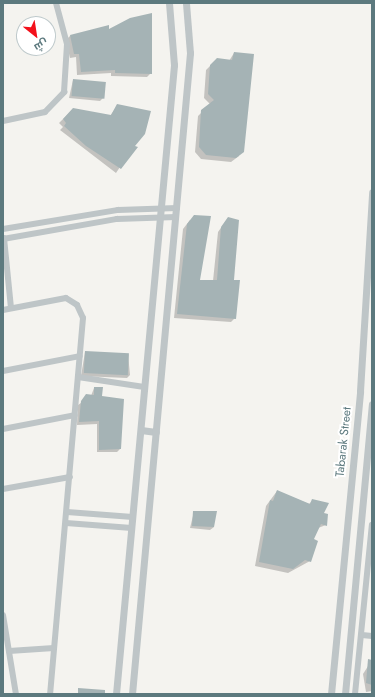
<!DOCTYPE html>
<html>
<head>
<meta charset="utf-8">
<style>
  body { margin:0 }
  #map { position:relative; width:375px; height:697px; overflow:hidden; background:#f4f3ef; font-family:Jost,Cairo,sans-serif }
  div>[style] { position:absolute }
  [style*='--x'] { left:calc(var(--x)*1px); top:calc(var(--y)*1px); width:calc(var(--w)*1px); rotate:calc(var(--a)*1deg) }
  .shadow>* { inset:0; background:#0003 }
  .building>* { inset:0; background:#a5b3b5; transform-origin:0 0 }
  .minor>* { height:6px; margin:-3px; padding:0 3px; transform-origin:3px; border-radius:3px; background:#bec5c7 }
  .tertiary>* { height:7px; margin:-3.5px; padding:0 3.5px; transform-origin:3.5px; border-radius:3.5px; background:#bec5c7 }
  span { translate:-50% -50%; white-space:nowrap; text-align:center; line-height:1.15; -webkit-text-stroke:4px #fff; paint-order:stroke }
  .street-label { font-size:12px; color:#5c797e }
  .frame { position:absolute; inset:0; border:4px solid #5c797e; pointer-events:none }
  .north { position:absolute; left:16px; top:16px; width:40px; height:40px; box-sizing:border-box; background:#fff; border:1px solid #bec9cb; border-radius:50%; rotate:150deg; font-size:11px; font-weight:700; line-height:16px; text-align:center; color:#5c797e }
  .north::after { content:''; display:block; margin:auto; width:14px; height:18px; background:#f3111b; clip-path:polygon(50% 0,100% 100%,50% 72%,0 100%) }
</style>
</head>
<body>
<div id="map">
  <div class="shadow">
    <div style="clip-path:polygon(108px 30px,151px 73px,147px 77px,111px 76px,111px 73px,77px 75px,76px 57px,70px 58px,66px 40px,70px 36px)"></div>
    <div style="clip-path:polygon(234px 53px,239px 156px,231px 162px,201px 159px,195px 152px,198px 116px,210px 104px,204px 98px,206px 70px,217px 59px,229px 61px)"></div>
    <div style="clip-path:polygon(73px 80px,103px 98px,100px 101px,69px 98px)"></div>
    <div style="clip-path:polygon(118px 105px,134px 146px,116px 173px,60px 130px,63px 127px,59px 123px,73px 109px,110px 116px)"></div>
    <div style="clip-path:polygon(228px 218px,235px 318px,231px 322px,174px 318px,183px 229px,190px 220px,198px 281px,213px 281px,218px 232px)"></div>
    <div style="clip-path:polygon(85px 352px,128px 354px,130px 375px,127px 378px,81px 376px)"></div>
    <div style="clip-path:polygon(94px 388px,120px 449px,117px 452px,97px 452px,97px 424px,77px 425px,78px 405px,91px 396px)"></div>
    <div style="clip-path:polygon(277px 491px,309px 504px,313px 500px,323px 514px,326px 525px,318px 528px,312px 540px,310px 561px,288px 573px,255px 566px,266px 506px)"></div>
    <div style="clip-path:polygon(194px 512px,214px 527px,210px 530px,190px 528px)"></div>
    <div style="clip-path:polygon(372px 660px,372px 691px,366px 692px,363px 674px)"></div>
  </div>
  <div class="building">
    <div style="clip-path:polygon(152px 13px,152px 74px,115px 73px,115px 70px,81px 72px,79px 54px,74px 54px,70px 35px,109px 25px,109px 29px,130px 18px)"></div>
    <div style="clip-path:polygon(234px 52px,254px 54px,244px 152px,236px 158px,206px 155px,199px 147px,201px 110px,214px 100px,208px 94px,210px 65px,217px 58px,232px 60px)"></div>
    <div style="left:73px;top:79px;width:33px;height:17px;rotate:5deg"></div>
    <div style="clip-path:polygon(117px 104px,151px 111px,145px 134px,135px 146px,138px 147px,121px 169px,86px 146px,64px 126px,66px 123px,63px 119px,73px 108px,111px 115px)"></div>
    <div style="clip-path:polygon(194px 215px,211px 216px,200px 280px,217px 280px,221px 227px,228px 217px,239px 220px,234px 280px,240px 280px,236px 319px,177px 314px,187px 224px)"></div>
    <div style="left:85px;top:351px;width:44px;height:22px;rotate:3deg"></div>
    <div style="clip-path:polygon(94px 387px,103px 387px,102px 396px,124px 399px,121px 449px,99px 450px,99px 421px,79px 422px,81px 401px,86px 394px,94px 395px)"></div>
    <div style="clip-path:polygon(277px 490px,310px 504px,312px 499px,329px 503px,324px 513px,328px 514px,327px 526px,321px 524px,314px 539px,318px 541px,311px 562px,305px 560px,293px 569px,259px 562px,270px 500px,273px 501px)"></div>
    <div style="clip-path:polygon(193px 511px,217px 511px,214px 527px,192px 526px)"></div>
    <div style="clip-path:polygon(368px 659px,372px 660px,372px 685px,366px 683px)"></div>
    <div style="clip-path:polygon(78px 688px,105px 690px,105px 694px,78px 694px)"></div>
  </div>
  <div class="minor">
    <div style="--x:3;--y:121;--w:43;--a:-12.1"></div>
    <div style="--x:45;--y:112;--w:28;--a:-46"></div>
    <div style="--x:64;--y:92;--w:48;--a:-86.4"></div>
    <div style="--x:67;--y:44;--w:42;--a:-105"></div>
    <div style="--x:3;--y:229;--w:117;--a:-9.4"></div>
    <div style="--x:118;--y:210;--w:59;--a:-1.9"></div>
    <div style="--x:4;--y:238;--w:70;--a:84.3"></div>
    <div style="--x:3;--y:239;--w:116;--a:-10"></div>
    <div style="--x:117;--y:219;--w:59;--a:-1.9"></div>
    <div style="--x:3;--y:310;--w:64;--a:-10.8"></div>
    <div style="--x:66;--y:298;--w:13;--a:32"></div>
    <div style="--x:77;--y:305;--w:14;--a:65"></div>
    <div style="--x:83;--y:318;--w:377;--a:95"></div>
    <div style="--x:3;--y:371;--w:78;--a:-11"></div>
    <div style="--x:78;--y:377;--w:67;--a:8.6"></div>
    <div style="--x:3;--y:429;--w:73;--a:-11"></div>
    <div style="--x:3;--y:489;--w:68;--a:-10.2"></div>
    <div style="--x:67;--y:512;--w:66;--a:4.3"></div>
    <div style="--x:66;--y:523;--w:66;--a:4.3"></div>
    <div style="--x:3;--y:615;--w:80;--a:80.7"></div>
    <div style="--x:362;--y:635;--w:10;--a:6"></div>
    <div style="--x:9;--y:651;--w:45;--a:-3.8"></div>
    <div style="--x:355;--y:694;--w:170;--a:-84.3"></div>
  </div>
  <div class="tertiary">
    <div style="--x:141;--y:430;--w:15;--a:8"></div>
    <div style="--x:116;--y:694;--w:632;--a:-84.73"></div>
    <div style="--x:174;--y:65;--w:62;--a:-94.6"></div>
    <div style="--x:132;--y:694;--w:644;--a:-84.83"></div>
    <div style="--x:190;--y:53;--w:50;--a:-94.6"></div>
    <div style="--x:331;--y:694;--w:304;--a:-84.5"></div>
    <div style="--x:360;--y:391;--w:199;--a:-86.5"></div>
    <div style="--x:345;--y:694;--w:291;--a:-84.7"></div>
  </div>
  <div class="street-label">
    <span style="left:344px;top:442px;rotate:-84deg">Tabarak Street</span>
  </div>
  <div class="frame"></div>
  <div class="north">ش</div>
</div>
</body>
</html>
